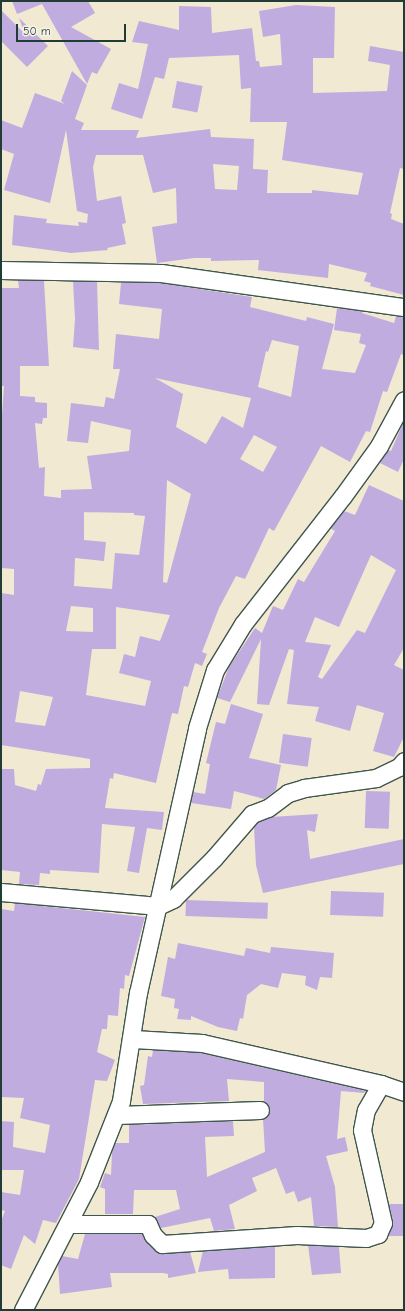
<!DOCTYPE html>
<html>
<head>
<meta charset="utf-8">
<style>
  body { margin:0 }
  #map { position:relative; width:405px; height:1311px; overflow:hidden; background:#f1e9d2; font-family:"Comic Neue",sans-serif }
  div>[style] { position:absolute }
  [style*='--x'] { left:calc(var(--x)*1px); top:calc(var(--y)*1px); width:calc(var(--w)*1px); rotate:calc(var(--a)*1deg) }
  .building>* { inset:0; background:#c0acdf; transform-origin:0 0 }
  .roads { filter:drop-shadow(1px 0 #3e574c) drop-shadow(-1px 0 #3e574c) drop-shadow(0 1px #3e574c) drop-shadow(0 -1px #3e574c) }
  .minor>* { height:17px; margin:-8.5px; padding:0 8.5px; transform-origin:8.5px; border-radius:8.5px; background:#fff }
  span { translate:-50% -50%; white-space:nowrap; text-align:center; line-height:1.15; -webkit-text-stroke:3px #f7f3e8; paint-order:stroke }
  .frame { position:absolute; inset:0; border:2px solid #1f3d34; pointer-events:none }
  .scale { position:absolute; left:16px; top:24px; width:110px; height:18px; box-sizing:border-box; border:2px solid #1f3d34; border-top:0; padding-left:5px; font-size:12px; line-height:14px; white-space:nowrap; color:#1f3d34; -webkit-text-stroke:3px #f7f3e8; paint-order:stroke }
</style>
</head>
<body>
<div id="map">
  <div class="building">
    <div style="clip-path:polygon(12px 1px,88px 1px,95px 13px,71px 27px,111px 49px,97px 74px,92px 72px,87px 84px,42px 4px,17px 14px)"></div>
    <div style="clip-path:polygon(evenodd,296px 5px,335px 7px,334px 58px,313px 58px,313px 93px,387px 91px,390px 65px,368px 61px,370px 46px,404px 52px,404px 169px,400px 168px,390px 213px,392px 214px,391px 219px,404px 224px,404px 295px,370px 286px,371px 283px,364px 281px,367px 273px,329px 264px,328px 278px,258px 270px,259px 260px,211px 261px,211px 258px,194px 258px,157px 263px,152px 227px,177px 223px,176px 188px,153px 193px,143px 155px,96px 155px,93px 167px,97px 201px,121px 196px,126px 223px,122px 224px,126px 244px,107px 248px,108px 250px,71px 253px,12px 245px,14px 215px,47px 219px,46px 223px,79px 226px,78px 222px,87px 223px,88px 214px,77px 211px,66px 130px,50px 203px,4px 190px,14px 154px,1px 149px,1px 120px,22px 128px,35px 93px,65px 104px,61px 101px,72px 71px,87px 85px,75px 119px,84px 123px,81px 130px,139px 130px,136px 138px,210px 129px,211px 137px,254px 139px,253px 169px,268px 170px,267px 193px,312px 193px,312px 190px,358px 195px,363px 173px,282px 160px,287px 122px,250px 122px,251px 88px,241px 89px,239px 55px,169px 58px,164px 79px,155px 77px,142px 119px,111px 109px,119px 83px,138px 89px,148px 44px,132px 42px,139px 21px,179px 30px,179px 6px,211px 7px,212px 33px,252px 28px,256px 61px,259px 61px,260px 67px,282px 65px,280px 34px,263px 37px,259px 11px,296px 5px,213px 164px,239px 166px,237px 190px,215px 189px,213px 164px)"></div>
    <div style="clip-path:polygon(1px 10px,25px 34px,19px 18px,48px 46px,27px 67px,1px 41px)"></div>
    <div style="left:177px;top:81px;width:26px;height:27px;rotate:11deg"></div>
    <div style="clip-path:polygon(evenodd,18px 280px,44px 281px,49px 366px,20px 366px,20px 396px,35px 397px,35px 402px,47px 403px,47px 418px,43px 418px,42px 424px,35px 423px,39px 468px,45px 467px,44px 496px,61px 498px,61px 490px,92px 489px,87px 456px,129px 451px,131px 430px,91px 421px,88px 443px,67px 441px,71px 403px,104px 407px,106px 397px,114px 399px,120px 369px,113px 369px,116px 334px,159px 339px,162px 309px,119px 304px,121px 283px,160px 283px,252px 297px,250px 307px,306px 321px,307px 317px,334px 324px,322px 369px,355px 373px,366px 345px,359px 343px,361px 334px,334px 330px,337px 308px,362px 311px,362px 313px,394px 323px,396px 316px,404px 317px,404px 355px,401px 354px,387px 392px,383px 391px,370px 432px,366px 431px,350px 462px,321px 446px,274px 531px,269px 528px,245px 579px,236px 576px,219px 608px,202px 652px,207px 654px,202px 666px,195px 663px,188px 687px,184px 686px,178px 714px,172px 713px,156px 783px,114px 773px,113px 779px,110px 778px,105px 808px,164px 812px,162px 830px,147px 828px,139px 873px,127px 871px,135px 827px,102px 824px,99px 873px,50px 870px,50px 874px,40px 873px,39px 885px,19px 884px,20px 872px,1px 870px,1px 769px,14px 769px,15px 785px,36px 791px,38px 784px,41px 785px,46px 769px,90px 768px,90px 759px,1px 745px,1px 593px,14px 595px,14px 569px,1px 568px,1px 430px,4px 386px,1px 386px,1px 288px,19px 288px,18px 280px,272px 340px,299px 346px,291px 397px,258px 387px,266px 351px,268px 352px,272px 340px,18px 280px,155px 378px,251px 398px,243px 428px,222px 416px,206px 444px,176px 427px,183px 394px,155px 378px,18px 280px,254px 435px,277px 447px,263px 472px,240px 459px,254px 435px,18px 280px,167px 480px,191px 494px,167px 583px,163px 582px,167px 480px,18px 280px,84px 512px,134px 513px,134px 515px,145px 516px,139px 555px,115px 553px,112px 589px,74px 586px,75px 558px,104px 561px,106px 542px,84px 540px,84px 512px,18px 280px,71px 606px,93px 608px,93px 632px,66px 631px,71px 606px,18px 280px,116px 607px,170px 615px,160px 641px,140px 636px,135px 657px,124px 654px,119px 673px,151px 681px,145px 706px,86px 695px,92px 649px,116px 649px,116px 607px,18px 280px,20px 691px,53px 697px,45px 726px,15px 722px,20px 691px)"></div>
    <div style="clip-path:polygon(73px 281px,97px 282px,99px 350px,73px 347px,75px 319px)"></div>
    <div style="clip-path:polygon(404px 421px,404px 459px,398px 472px,380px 463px,388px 450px,391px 451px)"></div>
    <div style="clip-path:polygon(evenodd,369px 485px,404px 501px,404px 648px,394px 665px,404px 670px,404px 737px,394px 757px,373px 751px,384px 713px,357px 705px,350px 731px,315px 721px,319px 707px,287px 704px,294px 650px,289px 649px,269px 705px,257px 704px,261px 639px,230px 702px,217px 698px,229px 667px,255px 628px,262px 633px,273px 606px,283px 610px,298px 579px,304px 582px,335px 531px,330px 528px,344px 511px,355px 515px,369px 485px,371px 555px,396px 570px,365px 633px,357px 630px,322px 679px,318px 677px,331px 645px,305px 642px,315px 617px,339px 627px,371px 555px)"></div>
    <div style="clip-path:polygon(231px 704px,263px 714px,249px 758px,281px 765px,276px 790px,264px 799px,234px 791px,231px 809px,191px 803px,193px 792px,205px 794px,210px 764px,206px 763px,216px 722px,225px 724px)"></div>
    <div style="left:283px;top:734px;width:29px;height:29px;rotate:8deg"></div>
    <div style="left:366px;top:791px;width:24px;height:37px;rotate:2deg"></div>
    <div style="clip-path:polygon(318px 814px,315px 832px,307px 830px,310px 859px,404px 839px,404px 864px,263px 893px,256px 865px,254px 827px,258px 822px,271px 817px)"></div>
    <div style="left:331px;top:891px;width:53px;height:24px;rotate:2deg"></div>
    <div style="left:186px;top:900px;width:82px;height:16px;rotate:2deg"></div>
    <div style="clip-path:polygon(15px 903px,145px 917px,129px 976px,125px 975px,124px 989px,120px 988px,118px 1016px,108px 1015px,107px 1029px,102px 1029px,97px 1052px,115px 1060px,107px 1081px,95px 1080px,79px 1179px,56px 1223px,43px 1220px,35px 1244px,24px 1235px,11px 1269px,1px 1265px,1px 1221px,5px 1211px,1px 1210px,1px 1192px,20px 1195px,24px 1170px,1px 1170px,1px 1121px,14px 1122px,13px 1147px,45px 1153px,50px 1125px,20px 1118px,24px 1098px,1px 1097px,1px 909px,14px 911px)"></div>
    <div style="clip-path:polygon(178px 943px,244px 956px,246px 948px,270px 953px,271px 947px,334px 953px,332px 978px,320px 977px,317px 990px,305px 985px,306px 976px,282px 973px,278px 988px,261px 984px,247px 995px,243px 1019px,240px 1018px,237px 1031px,218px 1027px,191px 1016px,191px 1020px,177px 1019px,179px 1009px,174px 1008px,175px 999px,161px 996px,168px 957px,175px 959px)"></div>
    <div style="clip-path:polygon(153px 1050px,201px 1053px,366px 1091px,364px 1093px,341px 1091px,337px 1139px,345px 1137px,348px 1151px,326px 1156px,335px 1187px,338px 1227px,314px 1226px,311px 1197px,298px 1202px,294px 1191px,286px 1194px,276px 1168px,252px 1178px,257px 1191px,229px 1205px,235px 1229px,214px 1231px,210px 1218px,161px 1228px,155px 1217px,180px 1209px,176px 1190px,134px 1190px,133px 1214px,105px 1214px,105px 1189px,100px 1187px,105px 1173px,111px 1175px,112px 1152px,115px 1143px,129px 1143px,129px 1125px,233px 1121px,234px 1136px,205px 1137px,207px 1177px,265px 1152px,263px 1119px,270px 1110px,264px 1101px,264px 1082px,227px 1079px,229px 1101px,143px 1104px,140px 1086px,144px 1085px,148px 1056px,152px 1057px)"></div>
    <div style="clip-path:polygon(389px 1204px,404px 1204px,404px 1236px,388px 1236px,393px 1221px)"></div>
    <div style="clip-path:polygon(85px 1234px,142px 1234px,158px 1253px,190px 1252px,196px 1273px,168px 1278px,168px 1274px,163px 1273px,110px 1273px,112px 1287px,60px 1294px,58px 1263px,62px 1256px,78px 1259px)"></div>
    <div style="clip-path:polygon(308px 1245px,339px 1247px,341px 1273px,312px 1275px)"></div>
    <div style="clip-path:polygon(275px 1246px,275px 1278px,229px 1279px,228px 1269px,198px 1272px,203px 1251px)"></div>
  </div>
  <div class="roads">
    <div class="minor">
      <div style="--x:1;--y:270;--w:160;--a:1.1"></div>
      <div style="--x:161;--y:273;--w:245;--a:8"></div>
      <div style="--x:1;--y:892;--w:158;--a:5.1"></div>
      <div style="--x:158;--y:906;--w:17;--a:-25"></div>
      <div style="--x:173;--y:899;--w:58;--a:-45"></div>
      <div style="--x:214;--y:858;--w:58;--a:-49.2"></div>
      <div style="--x:252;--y:814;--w:17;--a:-21"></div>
      <div style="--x:268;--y:808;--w:25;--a:-37"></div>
      <div style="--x:288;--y:793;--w:17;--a:-17"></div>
      <div style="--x:304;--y:788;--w:73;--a:-7.9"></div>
      <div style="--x:376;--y:778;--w:25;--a:-26"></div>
      <div style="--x:399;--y:767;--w:8;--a:-50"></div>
      <div style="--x:133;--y:1039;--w:69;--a:3.3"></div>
      <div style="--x:202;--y:1043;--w:184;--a:12.9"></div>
      <div style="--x:381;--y:1084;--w:24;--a:19"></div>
      <div style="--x:117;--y:1115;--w:143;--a:-2"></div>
      <div style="--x:68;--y:1224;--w:80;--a:0"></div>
      <div style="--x:148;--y:1224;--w:12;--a:66"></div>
      <div style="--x:153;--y:1235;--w:13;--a:45"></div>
      <div style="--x:162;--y:1244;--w:135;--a:-3.8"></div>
      <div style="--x:297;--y:1235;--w:69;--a:2.5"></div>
      <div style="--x:366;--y:1238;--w:13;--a:-18"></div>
      <div style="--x:378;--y:1234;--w:12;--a:-66"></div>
      <div style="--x:383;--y:1223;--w:95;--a:-102.7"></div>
      <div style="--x:362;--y:1130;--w:20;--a:-79"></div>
      <div style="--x:366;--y:1110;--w:30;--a:-60"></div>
      <div style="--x:23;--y:1310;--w:144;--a:-62.7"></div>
      <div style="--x:89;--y:1182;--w:87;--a:-68.4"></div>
      <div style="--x:121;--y:1101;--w:109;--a:-81.1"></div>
      <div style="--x:138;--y:993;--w:271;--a:-77.4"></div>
      <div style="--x:197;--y:728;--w:61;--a:-72.8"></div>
      <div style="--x:215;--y:670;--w:54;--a:-58.7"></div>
      <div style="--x:243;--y:624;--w:162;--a:-52"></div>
      <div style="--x:343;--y:496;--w:62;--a:-54.2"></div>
      <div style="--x:379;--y:446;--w:52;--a:-61.5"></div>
    </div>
  </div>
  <div class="frame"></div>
  <div class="scale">50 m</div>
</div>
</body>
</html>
